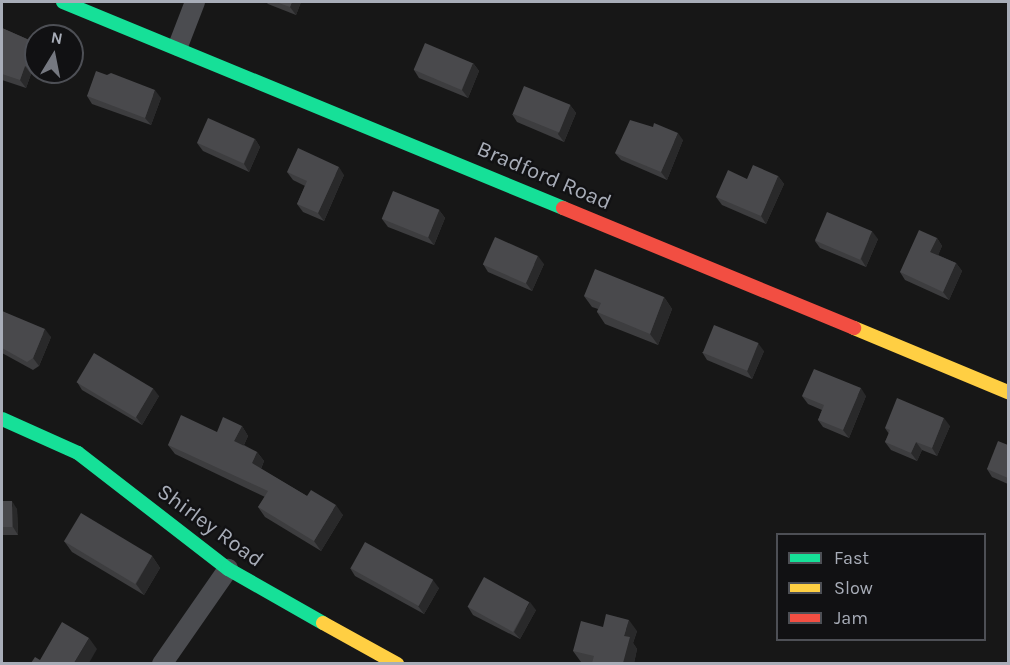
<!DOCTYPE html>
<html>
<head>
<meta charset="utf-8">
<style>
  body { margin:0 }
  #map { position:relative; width:1010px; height:665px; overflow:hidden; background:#171717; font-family:Karla,sans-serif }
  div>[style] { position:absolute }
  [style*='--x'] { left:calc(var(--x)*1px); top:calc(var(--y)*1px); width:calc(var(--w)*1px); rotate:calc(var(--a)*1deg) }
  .street>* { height:20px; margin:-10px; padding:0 10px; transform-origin:10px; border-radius:10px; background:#4b4c50 }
  .fast>* { height:14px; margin:-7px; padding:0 7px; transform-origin:7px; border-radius:7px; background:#16e098 }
  .slow>* { height:14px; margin:-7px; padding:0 7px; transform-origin:7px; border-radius:7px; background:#ffcf43 }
  .jam>* { height:14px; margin:-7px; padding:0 7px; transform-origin:7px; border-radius:7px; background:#f24e42 }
  .wall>* { inset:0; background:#3d3d3f }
  .shaded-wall>* { inset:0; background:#29292a }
  .building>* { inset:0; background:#49494c; transform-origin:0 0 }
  span { translate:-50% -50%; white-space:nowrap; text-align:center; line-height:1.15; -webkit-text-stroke:4.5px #111113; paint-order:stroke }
  .street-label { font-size:22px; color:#a8adb8 }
  .frame { position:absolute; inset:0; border:3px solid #a8adb8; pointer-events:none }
  .legend { position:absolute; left:776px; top:533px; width:210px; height:108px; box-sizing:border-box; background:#111113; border:2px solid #4d4f55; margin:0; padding:8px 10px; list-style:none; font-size:18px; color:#a8adb8 }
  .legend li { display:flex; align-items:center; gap:12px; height:30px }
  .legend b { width:30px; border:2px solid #4d4f55 }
  .north { position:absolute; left:24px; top:24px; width:60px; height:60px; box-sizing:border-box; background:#111113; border:2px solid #4d4f55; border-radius:50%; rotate:10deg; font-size:16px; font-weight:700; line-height:24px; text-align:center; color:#a8adb8 }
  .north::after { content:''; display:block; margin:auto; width:21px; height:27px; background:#757880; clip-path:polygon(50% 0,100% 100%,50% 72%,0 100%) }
</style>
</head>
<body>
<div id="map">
  <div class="street">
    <div style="--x:178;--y:46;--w:47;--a:-68.9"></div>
    <div style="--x:162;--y:664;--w:116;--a:-55.2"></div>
  </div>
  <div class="fast">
    <div style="--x:63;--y:2;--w:541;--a:22.39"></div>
    <div style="--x:2;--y:419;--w:83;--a:24.1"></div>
    <div style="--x:78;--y:453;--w:190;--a:37.7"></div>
    <div style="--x:228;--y:569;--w:109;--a:29.6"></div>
  </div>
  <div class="slow">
    <div style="--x:854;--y:328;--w:167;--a:22.6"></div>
    <div style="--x:323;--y:623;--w:85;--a:29"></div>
  </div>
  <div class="jam">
    <div style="--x:563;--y:208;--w:315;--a:22.4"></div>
  </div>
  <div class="wall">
    <div style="clip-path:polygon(266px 2px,301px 2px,296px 15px,268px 4px)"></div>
    <div style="clip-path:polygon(2px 28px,36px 43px,36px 72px,57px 72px,53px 82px,31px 74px,26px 88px,2px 80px)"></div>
    <div style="clip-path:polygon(473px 63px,479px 71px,468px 98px,419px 78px,414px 70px)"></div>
    <div style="clip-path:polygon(107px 75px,161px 98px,151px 125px,92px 104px,87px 96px)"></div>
    <div style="clip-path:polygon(570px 105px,576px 113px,564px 142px,517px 122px,512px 114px)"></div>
    <div style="clip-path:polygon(255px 139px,260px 147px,249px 172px,203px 151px,197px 143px)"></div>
    <div style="clip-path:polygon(683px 140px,667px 180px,621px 160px,615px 153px)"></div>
    <div style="clip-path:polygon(287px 172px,344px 175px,324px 221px,303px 212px,297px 204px,305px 186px,293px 180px)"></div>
    <div style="clip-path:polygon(778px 176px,784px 184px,766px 224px,722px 205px,716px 197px)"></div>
    <div style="clip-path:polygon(439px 210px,445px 218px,434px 245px,388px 227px,382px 219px)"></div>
    <div style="clip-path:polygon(937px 238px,942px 246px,938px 255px,956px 263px,962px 271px,949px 300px,905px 280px,900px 272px)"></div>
    <div style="clip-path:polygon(878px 239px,866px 267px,820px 248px,815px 241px)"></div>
    <div style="clip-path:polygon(483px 264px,544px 264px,532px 291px,488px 272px)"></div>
    <div style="clip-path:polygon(584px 296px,664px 297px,672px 309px,658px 345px,605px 324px,597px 312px,598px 309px,592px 307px)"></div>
    <div style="clip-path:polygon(2px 311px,51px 337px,39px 366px,33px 370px,2px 353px)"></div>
    <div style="clip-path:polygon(764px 351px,752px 379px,707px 360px,702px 352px)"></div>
    <div style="clip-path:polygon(77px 382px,159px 396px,142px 425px,82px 390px)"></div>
    <div style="clip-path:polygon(802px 396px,866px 396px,849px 438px,823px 427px,818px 420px,822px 410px,808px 404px)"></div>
    <div style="clip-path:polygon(242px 426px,248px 436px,244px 445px,257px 452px,264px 461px,261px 469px,307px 496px,343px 515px,321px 551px,265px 517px,258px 507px,265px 497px,175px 454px,168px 445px)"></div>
    <div style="clip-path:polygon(950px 426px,937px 456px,922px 450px,917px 461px,891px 450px,885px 442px,889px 434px,885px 428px)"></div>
    <div style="clip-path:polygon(1008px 445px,1008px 484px,992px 477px,987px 469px)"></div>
    <div style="clip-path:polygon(2px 501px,17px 509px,18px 535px,2px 535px)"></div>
    <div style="clip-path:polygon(64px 541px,152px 556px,160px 568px,144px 595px,72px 552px)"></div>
    <div style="clip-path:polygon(350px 568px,439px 588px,424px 614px,355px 576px)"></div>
    <div style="clip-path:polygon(468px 607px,536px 610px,520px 639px,473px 615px)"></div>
    <div style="clip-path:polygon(603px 627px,637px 631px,633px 643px,637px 649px,634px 663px,586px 663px,581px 662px,573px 651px)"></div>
  </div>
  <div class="shaded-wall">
    <div style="clip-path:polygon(292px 2px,301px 2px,296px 15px,290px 7px)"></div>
    <div style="clip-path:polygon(473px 63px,479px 71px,468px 98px,462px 90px)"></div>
    <div style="clip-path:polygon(25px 66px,31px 74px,26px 88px,20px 80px)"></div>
    <div style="clip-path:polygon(48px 72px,57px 72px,53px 82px,48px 74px)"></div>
    <div style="clip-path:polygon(155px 90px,161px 98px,151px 125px,145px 118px)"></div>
    <div style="clip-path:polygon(570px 105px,576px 113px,564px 142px,558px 134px)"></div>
    <div style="clip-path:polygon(678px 133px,683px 140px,667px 180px,661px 172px)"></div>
    <div style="clip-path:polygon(255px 139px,260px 147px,249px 172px,244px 164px)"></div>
    <div style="clip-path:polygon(339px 167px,344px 175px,324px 221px,318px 213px)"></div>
    <div style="clip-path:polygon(778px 176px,784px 184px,766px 224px,761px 216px)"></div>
    <div style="clip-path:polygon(439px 210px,445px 218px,434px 245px,428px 237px)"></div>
    <div style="clip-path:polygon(872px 231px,878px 239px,866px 267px,861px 259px)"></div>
    <div style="clip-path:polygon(937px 238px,942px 246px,936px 260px,930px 252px)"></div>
    <div style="clip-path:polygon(538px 256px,544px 264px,532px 291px,526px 283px)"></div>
    <div style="clip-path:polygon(956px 263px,962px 271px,949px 300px,943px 292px)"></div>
    <div style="clip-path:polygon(664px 297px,672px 309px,658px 345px,650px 334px)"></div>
    <div style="clip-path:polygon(45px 329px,51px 337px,39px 366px,33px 358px)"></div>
    <div style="clip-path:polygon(758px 343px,764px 351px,752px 379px,747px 371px)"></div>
    <div style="clip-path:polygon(153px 388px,159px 396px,142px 425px,136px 417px)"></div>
    <div style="clip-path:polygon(861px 388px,866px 396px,849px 438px,843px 430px)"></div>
    <div style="clip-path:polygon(944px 418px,950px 426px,937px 456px,932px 448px)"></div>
    <div style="clip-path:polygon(242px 426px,248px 436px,241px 451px,234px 441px)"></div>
    <div style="clip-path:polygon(916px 442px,922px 450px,917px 461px,911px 453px)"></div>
    <div style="clip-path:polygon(257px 452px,264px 461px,259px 473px,252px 463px)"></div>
    <div style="clip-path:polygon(12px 501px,17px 509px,18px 535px,13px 527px)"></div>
    <div style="clip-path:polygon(336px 505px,343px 515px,321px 551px,314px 541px)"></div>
    <div style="clip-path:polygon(152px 556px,160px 568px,144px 595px,136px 584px)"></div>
    <div style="clip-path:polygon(433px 580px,439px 588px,424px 614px,418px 606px)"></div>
    <div style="clip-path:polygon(530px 602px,536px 610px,520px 639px,514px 632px)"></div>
    <div style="clip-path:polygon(629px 620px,637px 631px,633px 643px,637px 649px,634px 663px,623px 663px,624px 636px)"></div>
    <div style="clip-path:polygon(89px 638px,97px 649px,89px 663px,74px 663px)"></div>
  </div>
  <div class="building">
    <div style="clip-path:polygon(276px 2px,292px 2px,290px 7px)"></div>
    <div style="clip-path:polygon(2px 28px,36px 43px,36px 70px,25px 66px,20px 80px,2px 74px)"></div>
    <div style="left:425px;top:43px;width:52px;height:29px;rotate:23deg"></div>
    <div style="clip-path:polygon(96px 71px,107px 75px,111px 73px,155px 90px,145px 118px,87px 96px)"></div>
    <div style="left:524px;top:86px;width:50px;height:30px;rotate:22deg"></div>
    <div style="left:208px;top:118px;width:51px;height:27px;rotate:24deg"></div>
    <div style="clip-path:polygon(630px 120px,653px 127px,654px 123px,678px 133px,661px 172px,615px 153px)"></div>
    <div style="clip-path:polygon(298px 148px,339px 167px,318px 213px,297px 204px,307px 181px,287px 172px)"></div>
    <div style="clip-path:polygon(753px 165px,778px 176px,761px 216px,716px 197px,728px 170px,747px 179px)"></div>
    <div style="left:393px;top:191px;width:50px;height:30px;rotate:22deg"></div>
    <div style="left:827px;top:212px;width:49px;height:31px;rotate:23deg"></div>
    <div style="clip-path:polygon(919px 230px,937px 238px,930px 252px,956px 263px,943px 292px,900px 272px)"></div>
    <div style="left:495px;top:237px;width:47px;height:30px;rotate:24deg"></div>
    <div style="clip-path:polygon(595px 269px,664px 297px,650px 334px,597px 312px,601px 303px,584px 296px)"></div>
    <div style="clip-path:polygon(2px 311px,45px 329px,33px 358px,27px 362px,2px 348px)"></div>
    <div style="left:714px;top:325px;width:48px;height:30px;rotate:22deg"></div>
    <div style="left:94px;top:353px;width:69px;height:34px;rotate:31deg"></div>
    <div style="clip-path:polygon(814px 369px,861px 388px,843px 430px,818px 420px,824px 405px,802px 396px)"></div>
    <div style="clip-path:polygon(897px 398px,944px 418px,932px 448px,916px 442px,911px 453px,885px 442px,890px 430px,885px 428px)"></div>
    <div style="clip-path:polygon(181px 415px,217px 432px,223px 417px,242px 426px,234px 441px,257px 452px,252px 463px,307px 496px,311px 490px,336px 505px,314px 541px,258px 507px,268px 491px,168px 445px)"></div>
    <div style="clip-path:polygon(998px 441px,1008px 445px,1008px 478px,987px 469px)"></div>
    <div style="left:2px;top:501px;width:10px;height:26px"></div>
    <div style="left:81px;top:513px;width:83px;height:33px;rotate:31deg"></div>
    <div style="left:365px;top:542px;width:78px;height:30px;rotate:29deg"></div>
    <div style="left:484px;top:577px;width:52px;height:34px;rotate:29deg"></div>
    <div style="clip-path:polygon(606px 614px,629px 620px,624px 636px,630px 637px,623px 663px,592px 663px,594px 656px,573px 651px,581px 621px,603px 627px)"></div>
    <div style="clip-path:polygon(62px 622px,89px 638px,74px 663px,31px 663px,35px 657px,40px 660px)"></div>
  </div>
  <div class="street-label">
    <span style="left:544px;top:176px;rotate:23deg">Bradford Road</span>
    <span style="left:210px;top:526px;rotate:36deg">Shirley Road</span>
  </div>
  <div class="frame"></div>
  <ul class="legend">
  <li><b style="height:8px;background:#16e098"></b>Fast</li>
  <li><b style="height:8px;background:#ffcf43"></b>Slow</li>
  <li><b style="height:8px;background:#f24e42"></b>Jam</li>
  </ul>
  <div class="north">N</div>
</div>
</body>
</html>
